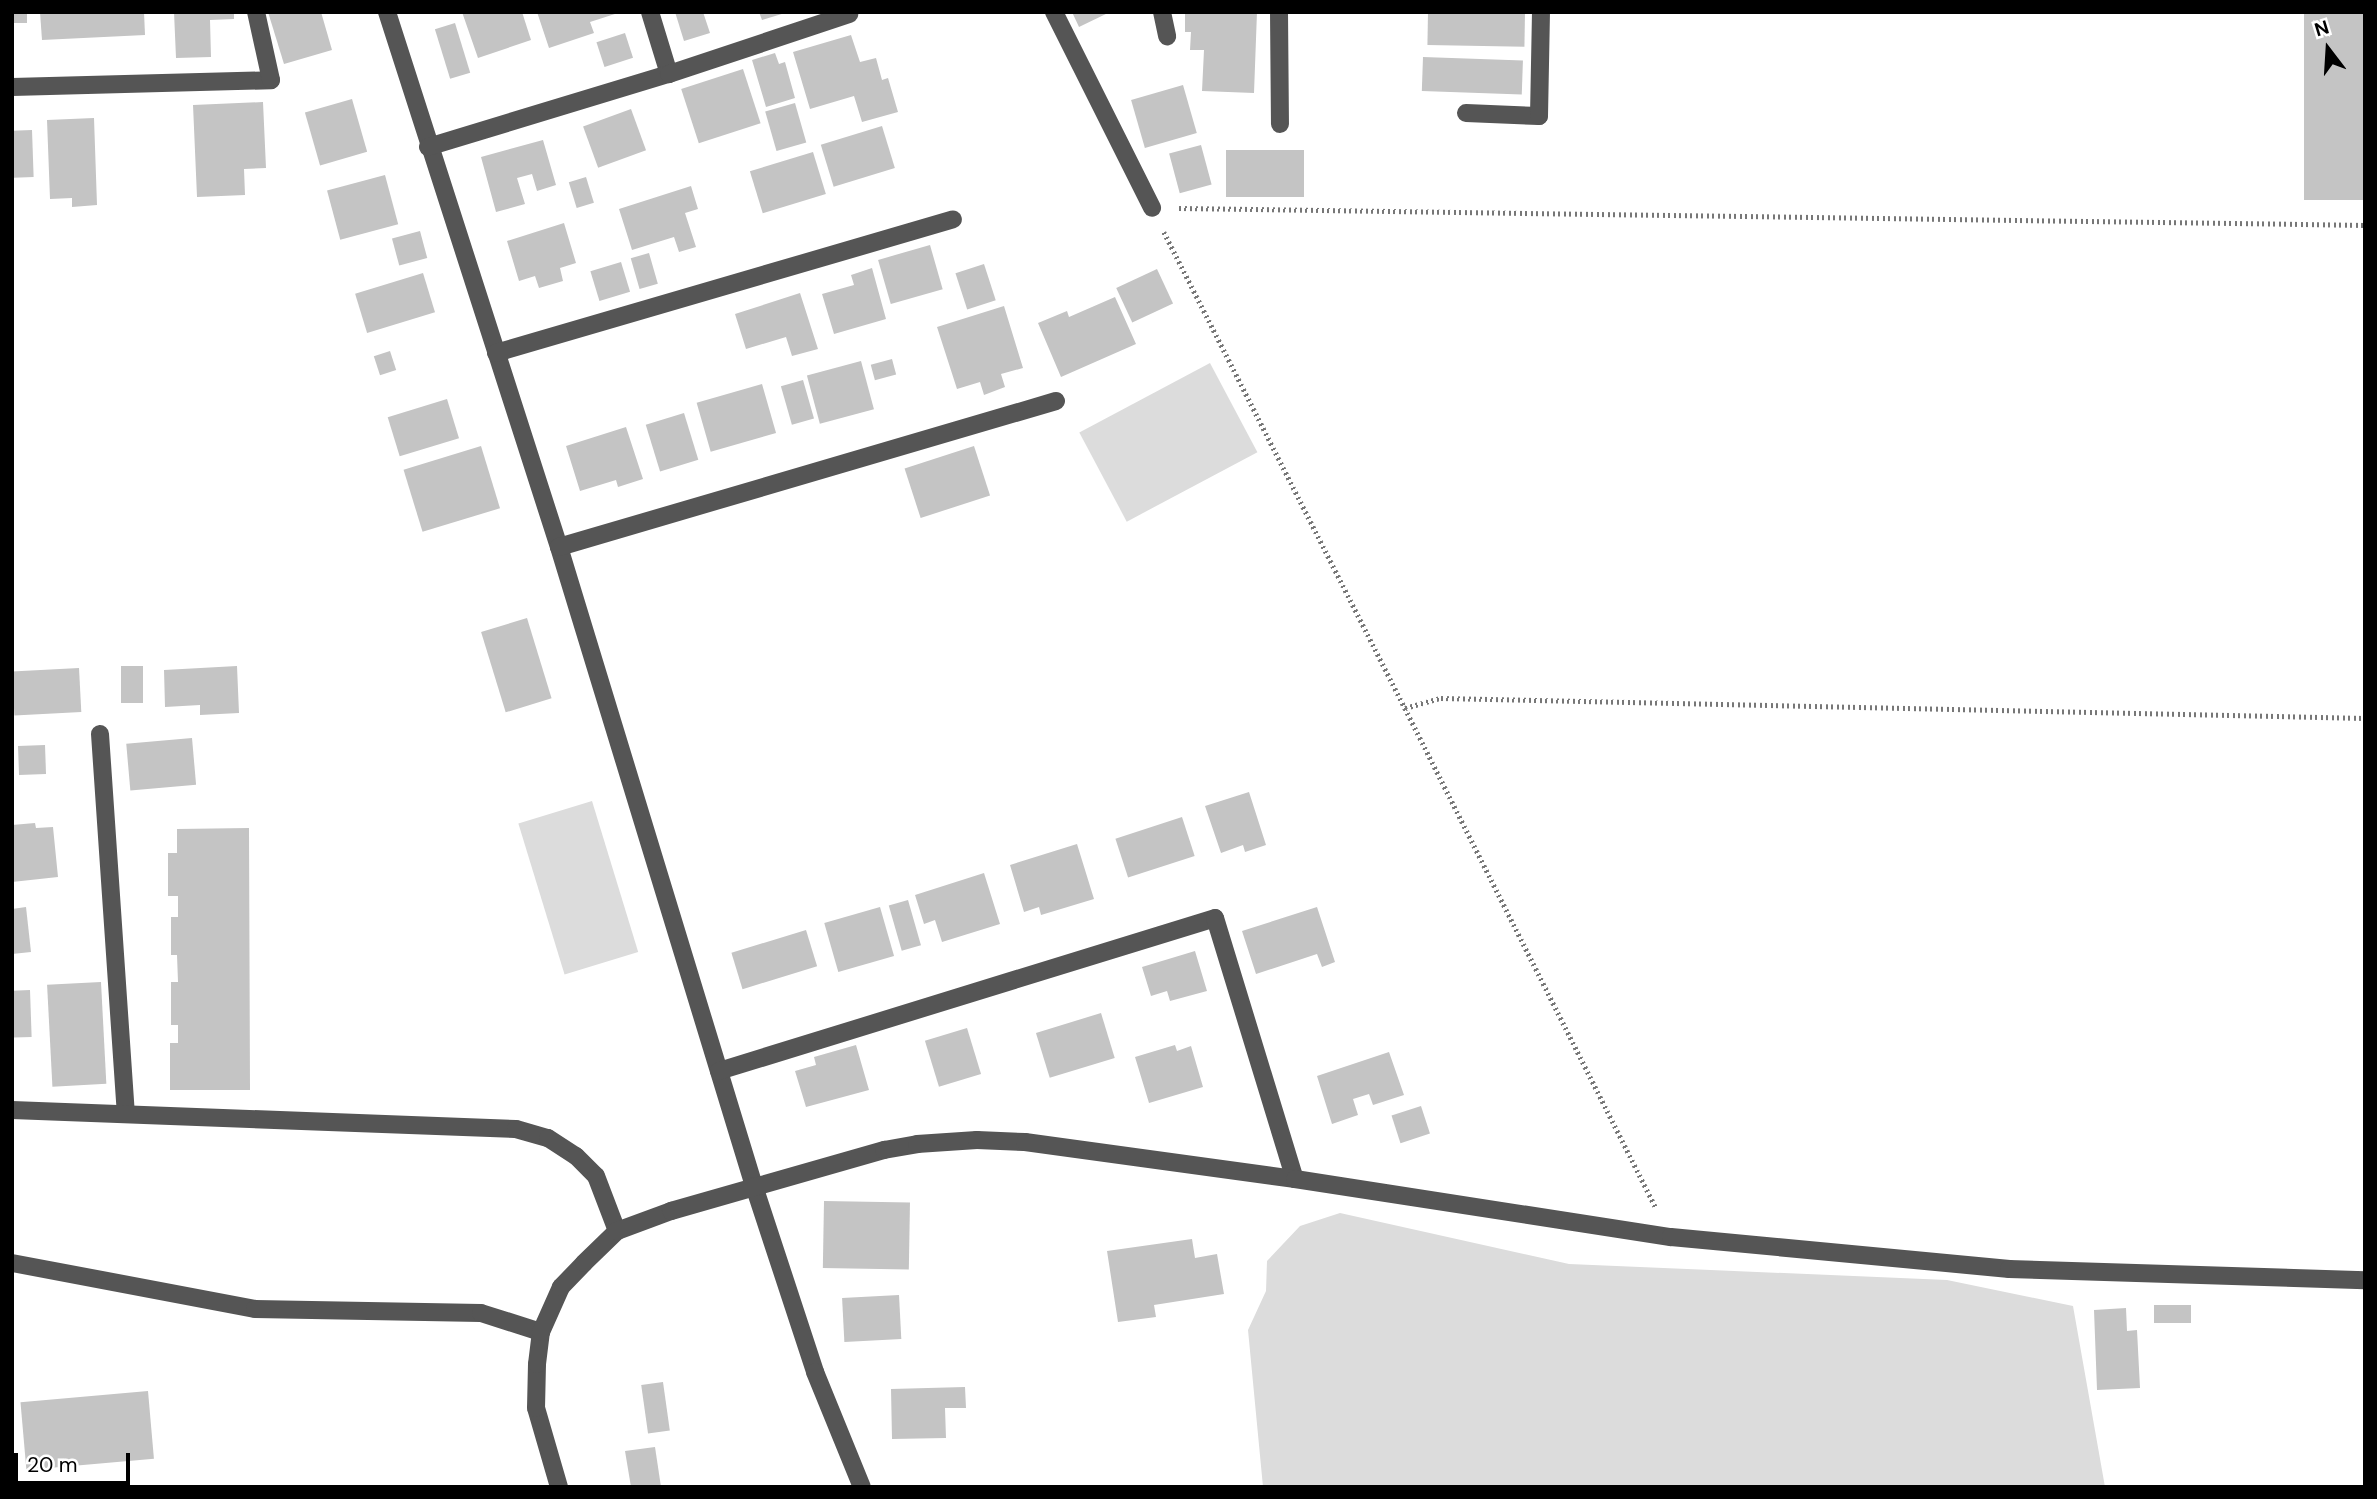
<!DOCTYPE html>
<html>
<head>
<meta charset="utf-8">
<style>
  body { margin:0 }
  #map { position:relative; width:2377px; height:1499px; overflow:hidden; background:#fff; font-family:"DM Sans",sans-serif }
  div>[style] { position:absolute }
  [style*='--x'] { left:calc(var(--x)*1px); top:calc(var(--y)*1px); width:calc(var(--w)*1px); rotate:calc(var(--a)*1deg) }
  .green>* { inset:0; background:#dcdcdc; transform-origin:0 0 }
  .building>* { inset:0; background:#c4c4c4; transform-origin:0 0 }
  .path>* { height:4.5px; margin-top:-2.25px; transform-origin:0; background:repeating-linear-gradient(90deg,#777 0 2px,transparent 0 5.5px) }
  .minor>* { height:18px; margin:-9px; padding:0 9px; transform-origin:9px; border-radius:9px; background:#555 }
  span { translate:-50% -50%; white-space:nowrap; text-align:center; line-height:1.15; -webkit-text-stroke:5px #fff; paint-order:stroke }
  .frame { position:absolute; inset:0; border:14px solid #000; pointer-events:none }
  .north { position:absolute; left:2293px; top:14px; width:70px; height:70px; -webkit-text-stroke:5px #fff; paint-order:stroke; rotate:343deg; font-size:19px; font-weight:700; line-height:28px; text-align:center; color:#000 }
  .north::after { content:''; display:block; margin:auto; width:24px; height:32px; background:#000; clip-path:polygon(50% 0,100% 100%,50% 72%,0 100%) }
  .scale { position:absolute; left:14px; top:1453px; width:116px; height:32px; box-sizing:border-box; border:4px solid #000; border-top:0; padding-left:9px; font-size:21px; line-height:24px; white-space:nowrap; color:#000; -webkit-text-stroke:5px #fff; paint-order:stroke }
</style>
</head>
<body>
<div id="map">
  <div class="green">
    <div style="left:1210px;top:363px;width:101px;height:148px;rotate:62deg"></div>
    <div style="left:592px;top:801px;width:158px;height:77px;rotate:73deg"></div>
    <div style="clip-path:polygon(1340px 1213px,1569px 1264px,1947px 1280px,2073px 1306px,2105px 1487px,1263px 1487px,1248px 1330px,1266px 1291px,1267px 1261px,1300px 1226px)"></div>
  </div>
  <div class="building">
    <div style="left:12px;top:12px;width:15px;height:11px"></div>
    <div style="clip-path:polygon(40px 12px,144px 12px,145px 35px,42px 40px)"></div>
    <div style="clip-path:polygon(174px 12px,234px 12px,234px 19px,210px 20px,211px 57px,176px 58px)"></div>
    <div style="clip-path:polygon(268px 12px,321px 12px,332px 50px,284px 64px)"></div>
    <div style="clip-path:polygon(462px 12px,522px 12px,531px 40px,478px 58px)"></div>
    <div style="clip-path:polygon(537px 12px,618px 12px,618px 13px,590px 22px,594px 33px,549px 48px)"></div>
    <div style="clip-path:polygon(675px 12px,703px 12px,710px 33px,684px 41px)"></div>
    <div style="clip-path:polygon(759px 12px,785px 12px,785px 13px,762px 20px)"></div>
    <div style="clip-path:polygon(1072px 12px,1110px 12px,1079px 27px)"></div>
    <div style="clip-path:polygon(1185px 12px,1257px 12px,1254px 93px,1202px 91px,1204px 50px,1190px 50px,1191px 32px,1185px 32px)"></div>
    <div style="left:1428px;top:12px;width:97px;height:33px;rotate:1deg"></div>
    <div style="left:2304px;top:12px;width:61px;height:188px"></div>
    <div style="left:455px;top:23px;width:52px;height:21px;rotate:73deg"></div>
    <div style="left:625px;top:33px;width:26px;height:30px;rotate:72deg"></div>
    <div style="clip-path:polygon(851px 35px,860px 62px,876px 58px,882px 80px,888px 78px,898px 112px,862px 122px,854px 96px,810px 109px,793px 52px)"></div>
    <div style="clip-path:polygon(775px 53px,779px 64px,785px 62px,795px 98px,766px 107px,752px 60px)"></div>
    <div style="left:1423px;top:57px;width:100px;height:34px;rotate:2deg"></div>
    <div style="left:743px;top:69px;width:57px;height:65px;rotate:72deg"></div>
    <div style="left:1183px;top:85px;width:50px;height:54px;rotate:74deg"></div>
    <div style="left:352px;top:99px;width:55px;height:49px;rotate:74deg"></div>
    <div style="clip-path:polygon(263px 102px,266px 168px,244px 169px,245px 195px,197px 197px,193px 105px)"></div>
    <div style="left:795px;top:103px;width:41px;height:31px;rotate:74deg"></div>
    <div style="left:631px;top:109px;width:44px;height:51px;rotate:70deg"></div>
    <div style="clip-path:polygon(94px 118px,97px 205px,72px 207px,72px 198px,50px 199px,47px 120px)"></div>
    <div style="left:882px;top:126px;width:44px;height:64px;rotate:73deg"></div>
    <div style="left:32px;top:130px;width:47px;height:20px;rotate:88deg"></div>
    <div style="clip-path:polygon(543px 140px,556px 185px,537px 191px,532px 174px,517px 178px,525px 204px,496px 212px,481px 157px)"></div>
    <div style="left:1201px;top:145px;width:41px;height:33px;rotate:75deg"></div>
    <div style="left:1304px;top:150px;width:47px;height:78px;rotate:90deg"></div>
    <div style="left:813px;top:152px;width:44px;height:66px;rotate:73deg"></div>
    <div style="left:385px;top:175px;width:51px;height:60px;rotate:75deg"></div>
    <div style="left:586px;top:177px;width:27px;height:18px;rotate:73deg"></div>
    <div style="clip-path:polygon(691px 186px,698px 209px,685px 213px,696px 247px,679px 252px,674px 237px,632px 250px,619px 209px)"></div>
    <div style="clip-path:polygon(564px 223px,576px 263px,560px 268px,563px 281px,539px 288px,535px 276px,519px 281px,507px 241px)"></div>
    <div style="left:420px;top:231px;width:28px;height:29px;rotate:75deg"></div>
    <div style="left:930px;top:245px;width:46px;height:54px;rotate:74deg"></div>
    <div style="left:649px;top:253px;width:32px;height:19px;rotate:74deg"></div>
    <div style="left:621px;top:262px;width:31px;height:32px;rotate:73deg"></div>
    <div style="left:984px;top:264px;width:38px;height:30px;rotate:72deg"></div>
    <div style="clip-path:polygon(872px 268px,886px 319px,834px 334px,822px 294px,854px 285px,851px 275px)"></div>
    <div style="left:1157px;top:269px;width:38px;height:45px;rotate:65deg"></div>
    <div style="left:423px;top:273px;width:41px;height:71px;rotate:73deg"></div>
    <div style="clip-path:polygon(800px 293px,818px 349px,792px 356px,786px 337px,746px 349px,735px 314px)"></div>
    <div style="clip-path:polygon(1115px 297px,1136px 344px,1061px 377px,1038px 323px,1067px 311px,1069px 317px)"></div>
    <div style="clip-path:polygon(1004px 306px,1023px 368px,1001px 374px,1005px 387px,984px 395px,980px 382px,957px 389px,937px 327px)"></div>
    <div style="left:390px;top:351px;width:20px;height:17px;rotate:72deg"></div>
    <div style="left:892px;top:359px;width:16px;height:22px;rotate:75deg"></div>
    <div style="left:861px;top:361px;width:50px;height:56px;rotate:75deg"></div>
    <div style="left:803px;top:380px;width:40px;height:23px;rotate:74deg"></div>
    <div style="left:762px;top:384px;width:51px;height:68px;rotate:74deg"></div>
    <div style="left:447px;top:399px;width:41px;height:62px;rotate:73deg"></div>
    <div style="left:684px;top:413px;width:49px;height:40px;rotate:73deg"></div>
    <div style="clip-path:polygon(626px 427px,643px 479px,618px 487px,616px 480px,580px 491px,566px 446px)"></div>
    <div style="left:481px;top:446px;width:65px;height:81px;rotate:73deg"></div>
    <div style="left:974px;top:446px;width:52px;height:73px;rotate:72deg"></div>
    <div style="left:527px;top:618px;width:84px;height:48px;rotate:73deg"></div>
    <div style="left:121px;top:666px;width:22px;height:37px"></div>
    <div style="clip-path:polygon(237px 666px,239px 713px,200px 715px,200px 705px,165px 707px,164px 670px)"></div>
    <div style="left:79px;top:668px;width:44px;height:67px;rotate:87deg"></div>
    <div style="left:192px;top:738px;width:47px;height:66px;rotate:85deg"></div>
    <div style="left:45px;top:745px;width:29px;height:27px;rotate:88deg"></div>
    <div style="clip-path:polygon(1249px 792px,1266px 845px,1245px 852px,1243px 845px,1221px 853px,1205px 806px)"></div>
    <div style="left:1182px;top:817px;width:41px;height:70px;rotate:72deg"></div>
    <div style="clip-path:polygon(35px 823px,36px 828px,53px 827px,58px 877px,12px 882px,12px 825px)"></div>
    <div style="clip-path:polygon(249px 828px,250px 1090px,170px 1090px,170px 1043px,178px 1043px,178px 1025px,171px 1025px,171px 982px,178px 982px,177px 955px,171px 955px,171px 917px,178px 917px,178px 896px,168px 896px,168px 853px,177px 853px,177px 829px)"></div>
    <div style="clip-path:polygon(1077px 844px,1094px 899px,1041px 915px,1039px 907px,1024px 912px,1010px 865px)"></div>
    <div style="clip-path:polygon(984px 873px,1000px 924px,942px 942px,935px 920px,924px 924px,915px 895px)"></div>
    <div style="left:908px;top:900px;width:47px;height:20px;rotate:74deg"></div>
    <div style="clip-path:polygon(26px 907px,31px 952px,12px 954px,12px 909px)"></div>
    <div style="left:880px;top:907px;width:51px;height:58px;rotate:74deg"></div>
    <div style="clip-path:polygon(1317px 907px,1335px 962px,1322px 967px,1317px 954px,1256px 974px,1242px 931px)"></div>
    <div style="left:806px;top:930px;width:38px;height:78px;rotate:73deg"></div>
    <div style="clip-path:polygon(1195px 951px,1207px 991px,1170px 1001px,1167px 991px,1151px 996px,1142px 967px)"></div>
    <div style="left:101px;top:982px;width:102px;height:54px;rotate:87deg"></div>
    <div style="left:30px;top:990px;width:47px;height:18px;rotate:88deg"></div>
    <div style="left:1101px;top:1013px;width:47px;height:68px;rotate:73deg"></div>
    <div style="left:967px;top:1028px;width:48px;height:44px;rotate:73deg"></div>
    <div style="clip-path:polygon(856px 1045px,869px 1090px,806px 1107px,795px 1071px,816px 1065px,814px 1057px)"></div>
    <div style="clip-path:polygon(1175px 1045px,1177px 1051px,1191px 1046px,1203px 1087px,1149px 1103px,1135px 1057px)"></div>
    <div style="clip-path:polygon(1389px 1052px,1404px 1095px,1373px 1105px,1369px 1094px,1353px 1099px,1358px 1115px,1332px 1124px,1317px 1076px)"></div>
    <div style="left:1421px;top:1106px;width:29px;height:31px;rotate:72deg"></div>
    <div style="left:824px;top:1201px;width:86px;height:67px;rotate:1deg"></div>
    <div style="clip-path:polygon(1192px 1239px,1195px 1258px,1217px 1254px,1224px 1294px,1154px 1305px,1156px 1317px,1118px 1322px,1107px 1251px)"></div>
    <div style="left:899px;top:1295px;width:44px;height:57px;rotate:87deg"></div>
    <div style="left:2154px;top:1305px;width:37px;height:18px"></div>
    <div style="clip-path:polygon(2126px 1308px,2127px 1331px,2137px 1330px,2140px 1388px,2097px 1390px,2094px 1310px)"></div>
    <div style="left:663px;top:1382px;width:49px;height:22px;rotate:82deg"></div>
    <div style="clip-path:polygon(965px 1387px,966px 1408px,945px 1408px,946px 1438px,892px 1439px,891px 1389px)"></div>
    <div style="left:148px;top:1391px;width:68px;height:128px;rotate:85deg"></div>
    <div style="clip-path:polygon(655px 1447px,661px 1487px,631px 1487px,625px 1451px)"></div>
  </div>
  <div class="path">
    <div style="--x:1179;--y:208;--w:1186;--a:0.82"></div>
    <div style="--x:1164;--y:232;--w:534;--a:63.15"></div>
    <div style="--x:1405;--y:708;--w:37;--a:-16"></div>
    <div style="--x:1441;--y:698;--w:924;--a:1.24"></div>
    <div style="--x:1405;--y:708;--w:559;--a:63.34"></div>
  </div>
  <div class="minor">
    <div style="--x:387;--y:12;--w:562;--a:72.18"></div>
    <div style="--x:559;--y:547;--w:668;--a:73.03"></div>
    <div style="--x:754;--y:1186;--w:196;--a:71.8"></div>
    <div style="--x:815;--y:1372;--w:124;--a:67.8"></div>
    <div style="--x:650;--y:12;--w:65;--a:73"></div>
    <div style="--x:1054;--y:12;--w:219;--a:63.4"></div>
    <div style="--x:1162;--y:12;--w:25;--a:78"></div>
    <div style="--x:1279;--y:12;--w:112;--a:89.5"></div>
    <div style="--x:12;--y:87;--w:259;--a:-1.5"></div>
    <div style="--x:271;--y:80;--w:70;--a:-102.4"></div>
    <div style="--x:1466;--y:113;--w:73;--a:2.4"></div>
    <div style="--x:1539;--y:116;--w:104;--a:-88.9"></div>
    <div style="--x:428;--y:147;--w:252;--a:-16.9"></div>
    <div style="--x:669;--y:74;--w:190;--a:-18.4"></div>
    <div style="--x:496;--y:353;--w:476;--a:-16.3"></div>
    <div style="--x:559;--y:547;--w:518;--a:-16.37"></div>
    <div style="--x:100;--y:734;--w:381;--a:86.1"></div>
    <div style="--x:719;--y:1071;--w:519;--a:-17.14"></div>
    <div style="--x:1215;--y:918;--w:273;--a:73"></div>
    <div style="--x:12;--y:1110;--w:504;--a:2.16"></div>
    <div style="--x:516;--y:1129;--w:33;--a:16"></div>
    <div style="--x:548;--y:1138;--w:33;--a:33"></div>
    <div style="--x:576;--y:1156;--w:28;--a:45"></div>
    <div style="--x:596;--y:1176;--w:59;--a:69.1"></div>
    <div style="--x:12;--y:1263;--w:247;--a:10.7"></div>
    <div style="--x:255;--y:1309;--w:226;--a:1"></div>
    <div style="--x:481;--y:1313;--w:63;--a:17.6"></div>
    <div style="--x:559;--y:1487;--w:82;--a:-106.2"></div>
    <div style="--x:536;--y:1408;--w:44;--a:-88.7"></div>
    <div style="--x:537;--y:1364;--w:32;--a:-83"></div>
    <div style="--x:541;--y:1332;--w:49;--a:-66"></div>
    <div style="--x:561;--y:1287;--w:33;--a:-46"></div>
    <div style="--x:584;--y:1263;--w:46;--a:-44.1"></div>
    <div style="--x:617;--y:1231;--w:58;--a:-20.3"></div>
    <div style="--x:671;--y:1211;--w:222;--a:-16"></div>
    <div style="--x:884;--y:1150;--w:34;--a:-10"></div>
    <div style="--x:917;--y:1144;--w:60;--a:-3.8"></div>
    <div style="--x:977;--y:1140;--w:48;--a:2.4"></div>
    <div style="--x:1025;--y:1142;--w:273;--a:7.8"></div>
    <div style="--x:1295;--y:1179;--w:380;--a:8.8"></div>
    <div style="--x:1671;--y:1237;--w:340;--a:5.4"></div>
    <div style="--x:2009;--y:1269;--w:356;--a:1.8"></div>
  </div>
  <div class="frame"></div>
  <div class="north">N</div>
  <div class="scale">20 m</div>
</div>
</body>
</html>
